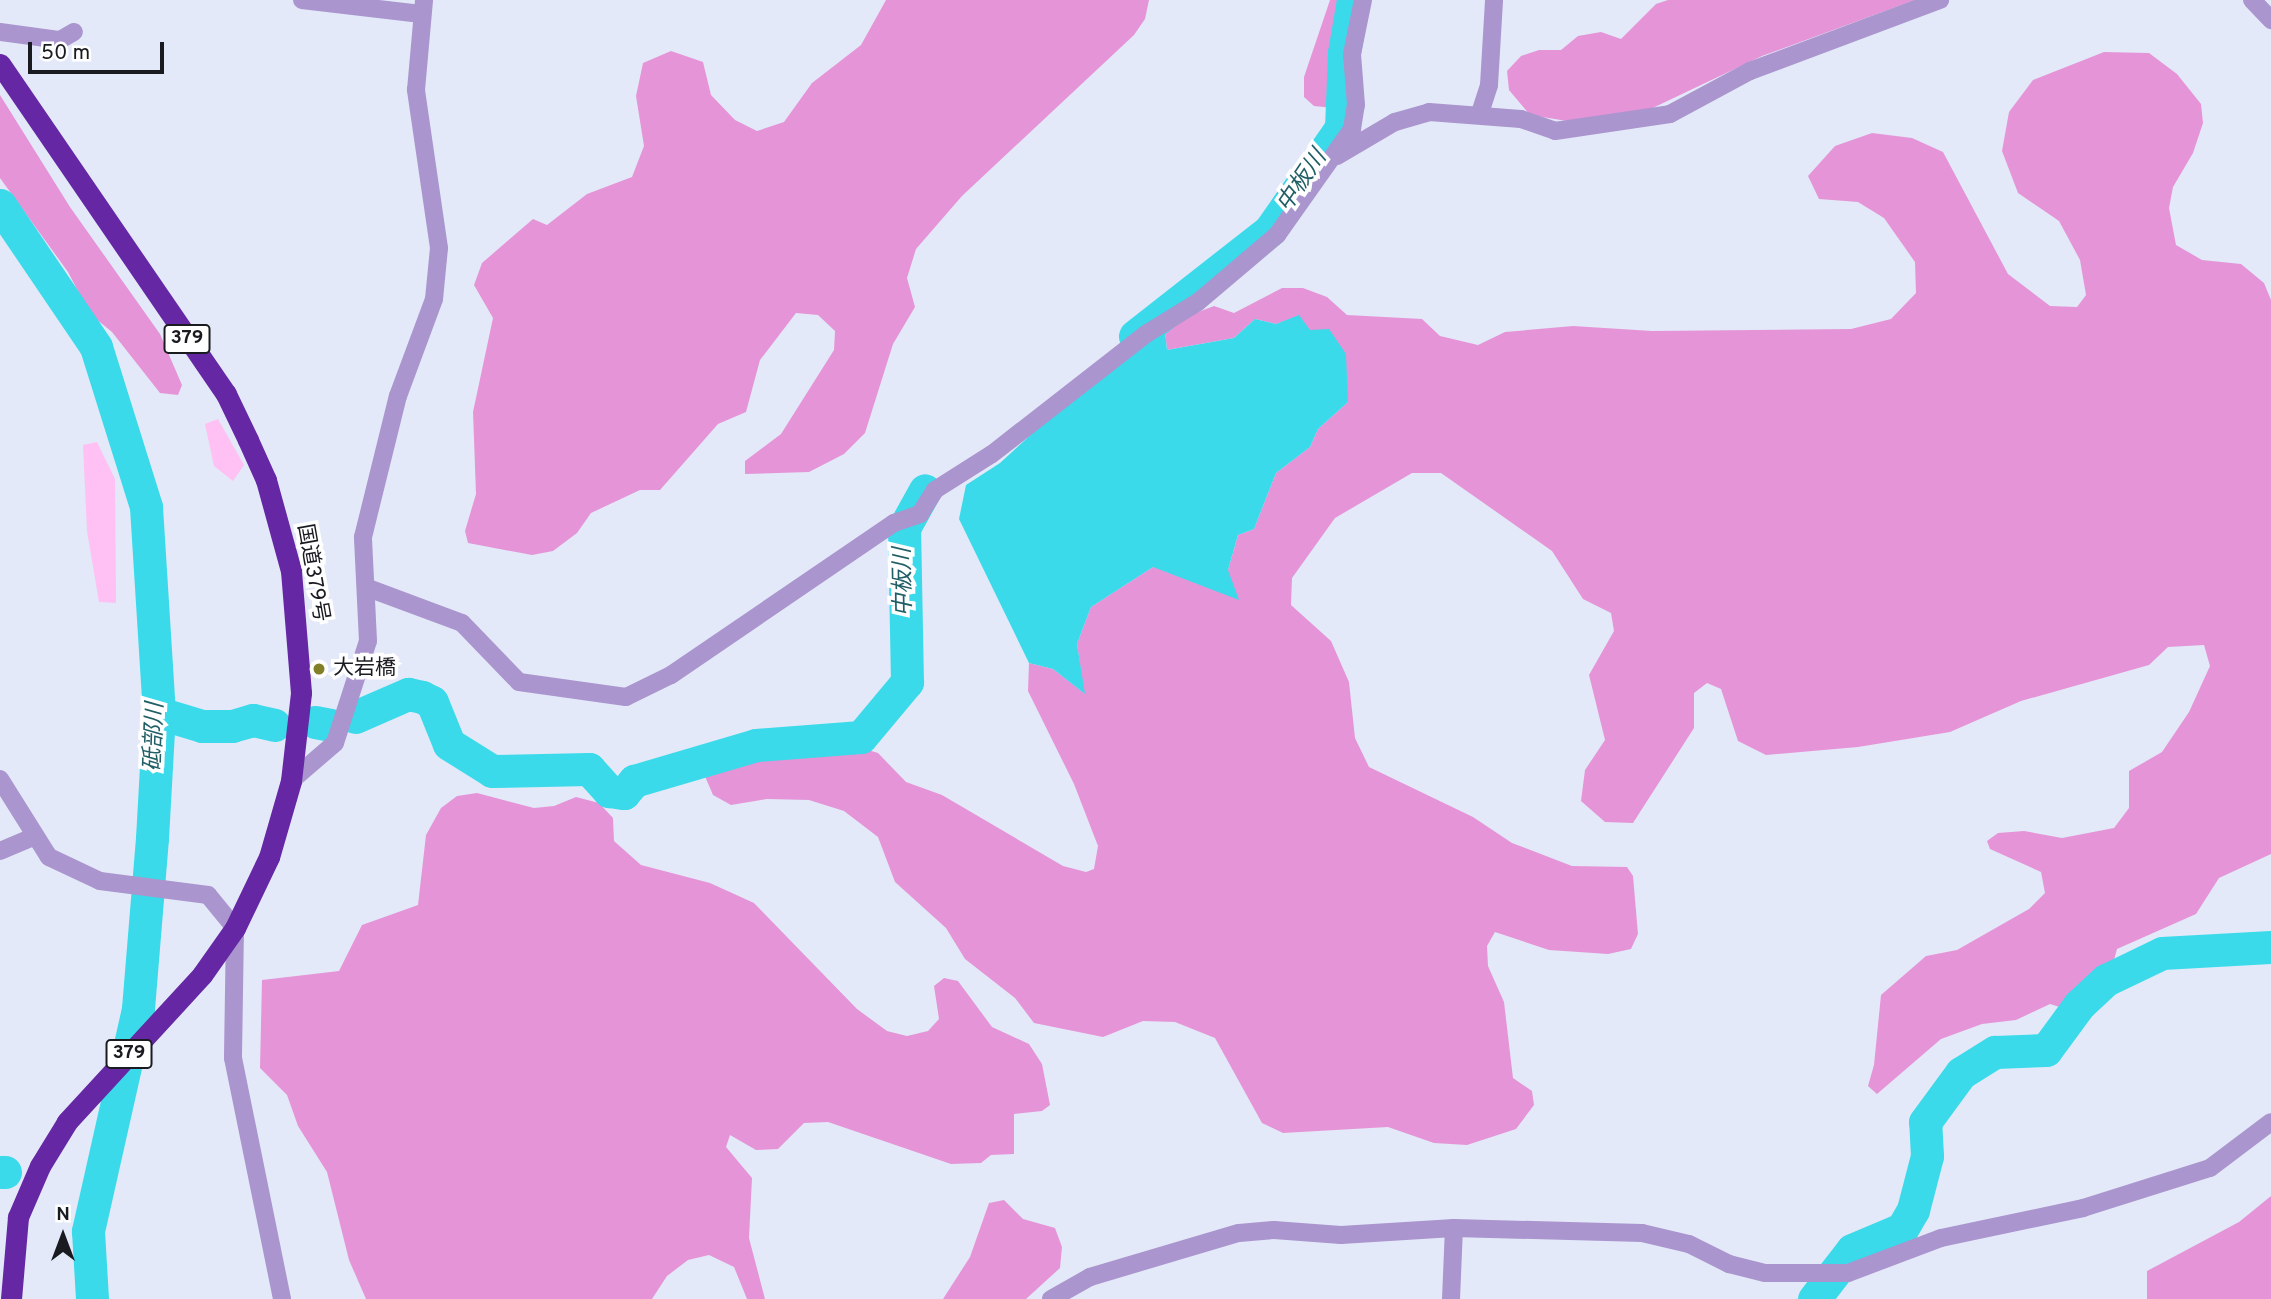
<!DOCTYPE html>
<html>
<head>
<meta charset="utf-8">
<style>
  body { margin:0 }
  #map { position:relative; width:2271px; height:1299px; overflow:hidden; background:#e3e9f8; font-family:Overpass,"Noto Sans JP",sans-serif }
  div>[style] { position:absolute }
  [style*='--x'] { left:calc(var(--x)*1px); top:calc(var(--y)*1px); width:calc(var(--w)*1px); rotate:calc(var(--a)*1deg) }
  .green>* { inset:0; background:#ffc0f3 }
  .forest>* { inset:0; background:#e595d7 }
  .water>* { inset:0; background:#3adaea }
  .river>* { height:33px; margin:-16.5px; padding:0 16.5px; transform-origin:16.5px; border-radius:16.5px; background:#3adaea }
  .street>* { height:18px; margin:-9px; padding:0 9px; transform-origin:9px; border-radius:9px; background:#aa95ce }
  .highway>* { height:21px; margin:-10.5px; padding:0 10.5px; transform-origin:10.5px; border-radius:10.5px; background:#6527a4 }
  .dots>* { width:19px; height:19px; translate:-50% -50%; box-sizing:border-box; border:4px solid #fff; border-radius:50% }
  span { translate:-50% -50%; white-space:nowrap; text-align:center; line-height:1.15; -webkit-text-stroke:7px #fff; paint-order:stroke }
  .shield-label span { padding:2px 5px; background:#fff; border:2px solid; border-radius:5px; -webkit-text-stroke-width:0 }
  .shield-label { font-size:19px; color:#191b20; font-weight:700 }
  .street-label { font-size:21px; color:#191b20 }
  .poi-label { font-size:21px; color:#191b20 }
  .left { translate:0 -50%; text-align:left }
  .water-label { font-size:23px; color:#215f66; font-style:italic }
  .north { position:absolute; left:28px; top:1201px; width:70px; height:70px; -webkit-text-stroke:5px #fff; paint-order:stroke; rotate:0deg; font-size:19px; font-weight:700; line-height:28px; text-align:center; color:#191b20 }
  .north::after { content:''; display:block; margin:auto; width:24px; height:32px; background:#191b20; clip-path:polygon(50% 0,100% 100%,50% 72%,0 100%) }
  .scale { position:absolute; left:28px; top:42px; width:136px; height:32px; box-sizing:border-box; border:4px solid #191b20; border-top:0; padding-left:9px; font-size:21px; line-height:24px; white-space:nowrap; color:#191b20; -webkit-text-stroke:5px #fff; paint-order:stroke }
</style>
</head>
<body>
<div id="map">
  <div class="green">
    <div style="clip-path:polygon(218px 419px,244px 465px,233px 481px,214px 466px,205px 424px)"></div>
    <div style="clip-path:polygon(97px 442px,115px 479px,116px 603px,99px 602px,87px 531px,83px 445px)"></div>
  </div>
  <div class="forest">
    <div style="clip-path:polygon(886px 0,1149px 0,1145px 19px,1134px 35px,962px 196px,916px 249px,907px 278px,915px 307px,893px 344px,865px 433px,844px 454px,809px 472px,745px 474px,745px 461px,781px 434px,834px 350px,835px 331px,818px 315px,796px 313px,760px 360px,746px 412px,718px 424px,660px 490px,640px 490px,591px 513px,577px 533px,553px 551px,532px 555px,468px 543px,465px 531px,476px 494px,473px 412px,493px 318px,474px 285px,482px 263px,533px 219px,547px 225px,587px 194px,632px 177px,644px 146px,636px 96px,643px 63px,671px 51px,703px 62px,711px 95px,735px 120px,757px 131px,784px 122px,812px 83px,861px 45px)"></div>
    <div style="clip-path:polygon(1330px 0,1349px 0,1334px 108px,1314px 106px,1304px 97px,1304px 77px)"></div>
    <div style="clip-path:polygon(1668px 0,1915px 0,1762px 56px,1640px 114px,1567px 121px,1530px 115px,1509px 90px,1507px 71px,1521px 56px,1539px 50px,1561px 50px,1578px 36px,1601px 32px,1621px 39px,1656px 4px)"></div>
    <div style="clip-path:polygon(2104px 52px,2149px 53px,2177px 74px,2201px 104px,2203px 123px,2193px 153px,2173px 187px,2169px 208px,2176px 245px,2202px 260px,2241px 264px,2264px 283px,2271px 300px,2271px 854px,2219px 878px,2196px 914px,2117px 949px,2110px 975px,2089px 986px,2069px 1010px,2050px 1004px,2016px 1020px,1982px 1024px,1941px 1039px,1877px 1094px,1868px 1086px,1874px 1065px,1881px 995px,1926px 956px,1957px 950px,2029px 909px,2045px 893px,2041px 872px,1990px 849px,1987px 841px,1998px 833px,2024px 831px,2062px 838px,2114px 828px,2129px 808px,2129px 771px,2162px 752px,2189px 712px,2210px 666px,2204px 645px,2168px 647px,2149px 665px,2021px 701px,1950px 732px,1858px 747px,1766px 755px,1738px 741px,1721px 689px,1707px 683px,1694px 693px,1694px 728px,1633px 823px,1605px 822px,1581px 801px,1585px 770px,1605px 740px,1589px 675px,1614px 631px,1611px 613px,1583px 599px,1552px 551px,1441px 473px,1412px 473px,1335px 518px,1292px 578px,1291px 605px,1331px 641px,1349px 682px,1355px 738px,1369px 767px,1473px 817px,1512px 843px,1572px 866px,1627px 867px,1633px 876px,1638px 934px,1631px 949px,1608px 954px,1549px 950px,1495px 932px,1487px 946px,1488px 966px,1504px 1002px,1513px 1078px,1532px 1091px,1534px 1105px,1516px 1129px,1467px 1145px,1434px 1143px,1388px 1127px,1283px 1133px,1262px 1123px,1215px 1038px,1175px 1022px,1143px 1021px,1103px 1037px,1034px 1023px,1015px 998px,965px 959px,946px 928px,895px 882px,878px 837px,844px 811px,809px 800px,767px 799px,731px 805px,713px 795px,704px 774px,710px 765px,792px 745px,839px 741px,878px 753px,906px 782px,942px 795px,1063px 866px,1086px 872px,1094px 869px,1098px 846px,1074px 784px,1028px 691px,1029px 663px,1053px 669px,1084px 693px,1077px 644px,1091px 607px,1153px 567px,1228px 570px,1238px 535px,1254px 529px,1276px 473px,1310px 447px,1318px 429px,1348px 402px,1299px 316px,1276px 324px,1255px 319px,1234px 338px,1167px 350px,1165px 331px,1185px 317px,1214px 306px,1234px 313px,1282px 288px,1303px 288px,1327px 297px,1347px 315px,1422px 319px,1440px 336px,1478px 345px,1505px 332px,1573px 326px,1652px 331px,1851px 329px,1891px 319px,1916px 293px,1915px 262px,1884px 218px,1858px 202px,1819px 199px,1808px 176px,1835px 146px,1872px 133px,1912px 138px,1943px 152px,2008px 274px,2050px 306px,2077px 307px,2086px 295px,2080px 260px,2059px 221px,2018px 193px,2002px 151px,2009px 112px,2033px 80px)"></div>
    <div style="clip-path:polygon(0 95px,70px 207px,160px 334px,182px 385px,178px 395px,160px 393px,112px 332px,90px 314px,68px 272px,0 178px)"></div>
    <div style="clip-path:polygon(477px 793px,534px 808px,554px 806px,576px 797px,599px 803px,613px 818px,614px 841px,641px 865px,710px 883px,754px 903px,857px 1009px,887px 1031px,907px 1036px,928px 1031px,939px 1019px,934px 986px,944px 978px,958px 981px,992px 1027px,1029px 1044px,1042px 1064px,1050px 1105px,1042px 1111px,1014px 1114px,1014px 1154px,991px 1155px,981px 1163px,951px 1164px,828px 1122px,804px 1123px,778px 1149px,756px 1150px,730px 1135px,726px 1147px,752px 1178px,749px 1238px,765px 1299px,747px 1299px,734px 1267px,709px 1255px,688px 1260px,667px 1276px,652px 1299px,366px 1299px,349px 1260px,327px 1172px,298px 1126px,287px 1095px,260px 1068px,262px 980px,339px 971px,362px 925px,418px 905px,426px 835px,441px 808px,457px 796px)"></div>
    <div style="clip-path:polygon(2271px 1196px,2271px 1299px,2147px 1299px,2147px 1271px,2239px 1222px)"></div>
    <div style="clip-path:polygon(1004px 1200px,1023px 1219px,1055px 1228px,1062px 1247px,1060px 1268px,1026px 1299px,943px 1299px,970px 1257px,989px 1203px)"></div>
  </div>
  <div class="water">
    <div style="clip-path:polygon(1299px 315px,1310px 330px,1329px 329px,1346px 354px,1348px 402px,1318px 429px,1310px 447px,1276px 473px,1254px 529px,1238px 535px,1228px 570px,1239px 600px,1153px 567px,1091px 607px,1077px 644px,1085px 694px,1053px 669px,1029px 663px,959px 519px,966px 485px,1000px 463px,1070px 399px,1165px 331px,1167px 350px,1234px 338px,1255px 319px,1276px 324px)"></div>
  </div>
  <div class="river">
    <div style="--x:0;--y:205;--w:171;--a:55.9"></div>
    <div style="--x:96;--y:347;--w:168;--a:72.6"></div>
    <div style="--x:146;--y:507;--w:206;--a:86.4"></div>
    <div style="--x:159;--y:713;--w:125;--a:93.2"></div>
    <div style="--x:152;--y:838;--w:172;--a:94.7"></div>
    <div style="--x:138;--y:1009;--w:228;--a:102.7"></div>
    <div style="--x:88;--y:1231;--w:68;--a:86.6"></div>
    <div style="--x:1135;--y:336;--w:172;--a:-38.1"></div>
    <div style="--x:1270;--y:230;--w:124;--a:-55.2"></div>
    <div style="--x:1341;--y:128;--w:75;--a:-87.7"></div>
    <div style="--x:1344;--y:53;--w:54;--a:-80.4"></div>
    <div style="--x:159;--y:713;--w:45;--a:16.8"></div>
    <div style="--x:202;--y:726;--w:30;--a:0"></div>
    <div style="--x:232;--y:726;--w:22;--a:-16"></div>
    <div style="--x:253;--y:720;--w:22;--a:13"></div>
    <div style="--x:355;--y:717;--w:58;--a:-23.5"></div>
    <div style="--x:408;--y:694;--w:14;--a:12"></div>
    <div style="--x:422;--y:697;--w:11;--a:27"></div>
    <div style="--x:432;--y:702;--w:45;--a:68"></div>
    <div style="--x:449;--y:744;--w:51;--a:32.1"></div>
    <div style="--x:492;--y:771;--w:97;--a:-1.2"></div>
    <div style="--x:589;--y:769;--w:30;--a:48"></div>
    <div style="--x:609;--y:791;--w:15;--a:8"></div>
    <div style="--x:624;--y:793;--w:16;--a:-50"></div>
    <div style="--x:634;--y:781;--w:127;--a:-16.4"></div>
    <div style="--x:756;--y:745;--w:105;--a:-4.4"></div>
    <div style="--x:861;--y:737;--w:72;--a:-50.1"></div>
    <div style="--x:907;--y:682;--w:154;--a:-91.1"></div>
    <div style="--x:904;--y:528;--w:43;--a:-61.1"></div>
    <div style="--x:315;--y:722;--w:16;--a:11"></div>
    <div style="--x:0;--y:1172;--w:5;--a:0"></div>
    <div style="--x:1814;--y:1299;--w:62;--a:-52.2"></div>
    <div style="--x:1852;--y:1250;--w:54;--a:-22.8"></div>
    <div style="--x:1902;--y:1229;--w:22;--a:-60"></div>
    <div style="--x:1913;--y:1210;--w:56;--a:-75.5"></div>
    <div style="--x:1927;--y:1156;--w:34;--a:-93"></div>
    <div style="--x:1925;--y:1122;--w:61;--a:-53.7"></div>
    <div style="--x:1961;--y:1073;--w:40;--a:-32"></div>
    <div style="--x:1995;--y:1052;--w:51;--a:-2.2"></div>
    <div style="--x:2046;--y:1050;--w:56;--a:-53.7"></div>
    <div style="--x:2079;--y:1005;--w:37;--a:-43"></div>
    <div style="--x:2106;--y:980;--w:62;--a:-25.7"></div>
    <div style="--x:2162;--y:953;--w:109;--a:-3.2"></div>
  </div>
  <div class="street">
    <div style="--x:302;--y:0;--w:120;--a:6.7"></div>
    <div style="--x:2252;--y:0;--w:28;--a:46"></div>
    <div style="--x:0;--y:32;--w:61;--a:7.6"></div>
    <div style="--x:60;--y:40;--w:16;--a:-30"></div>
    <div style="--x:1480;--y:113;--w:29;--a:-72"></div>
    <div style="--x:1489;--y:85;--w:85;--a:-86.6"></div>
    <div style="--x:1337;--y:156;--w:67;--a:-30.4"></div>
    <div style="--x:1395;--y:122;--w:35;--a:-16"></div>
    <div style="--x:1429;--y:112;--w:92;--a:4.4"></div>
    <div style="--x:1521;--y:119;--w:36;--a:19"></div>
    <div style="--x:1555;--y:131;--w:116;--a:-8.4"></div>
    <div style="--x:1670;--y:114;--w:91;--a:-28.3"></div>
    <div style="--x:1750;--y:71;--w:203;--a:-20.5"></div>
    <div style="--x:368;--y:588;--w:100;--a:20.4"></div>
    <div style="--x:462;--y:623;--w:82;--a:46"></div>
    <div style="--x:519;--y:682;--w:108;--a:8"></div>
    <div style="--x:626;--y:697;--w:50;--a:-26.1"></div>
    <div style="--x:671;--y:675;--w:270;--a:-34.3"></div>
    <div style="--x:894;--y:523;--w:28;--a:-19"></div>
    <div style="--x:920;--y:514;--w:28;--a:-58"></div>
    <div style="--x:935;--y:490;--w:67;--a:-32.3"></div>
    <div style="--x:992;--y:454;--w:195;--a:-37.9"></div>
    <div style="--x:1146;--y:334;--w:61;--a:-31.6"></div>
    <div style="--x:1198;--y:302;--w:104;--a:-40.3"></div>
    <div style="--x:1277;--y:235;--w:130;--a:-54.7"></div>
    <div style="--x:1352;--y:129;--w:24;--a:-81"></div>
    <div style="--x:1356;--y:105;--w:51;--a:-94.5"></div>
    <div style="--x:1352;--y:54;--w:55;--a:-78.5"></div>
    <div style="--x:0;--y:779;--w:92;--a:57.9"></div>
    <div style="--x:49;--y:857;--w:56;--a:25.2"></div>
    <div style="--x:100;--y:881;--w:109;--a:7.4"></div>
    <div style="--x:208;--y:895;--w:43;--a:50.7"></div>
    <div style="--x:235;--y:928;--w:130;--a:90.9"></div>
    <div style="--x:233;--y:1058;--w:246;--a:78.5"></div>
    <div style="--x:291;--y:781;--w:58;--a:-40.8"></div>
    <div style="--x:335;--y:743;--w:107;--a:-72.1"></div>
    <div style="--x:368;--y:641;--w:104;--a:-92.8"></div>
    <div style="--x:363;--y:537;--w:145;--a:-76.1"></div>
    <div style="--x:398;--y:396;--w:103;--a:-69.6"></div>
    <div style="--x:434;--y:299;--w:51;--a:-84.4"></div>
    <div style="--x:439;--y:248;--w:160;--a:-98.3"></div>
    <div style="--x:416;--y:90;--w:90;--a:-84.9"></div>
    <div style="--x:0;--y:851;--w:36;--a:-23"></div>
    <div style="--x:1051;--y:1299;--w:45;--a:-29.4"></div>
    <div style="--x:1090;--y:1277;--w:155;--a:-16.5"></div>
    <div style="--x:1239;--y:1233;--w:35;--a:-5"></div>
    <div style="--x:1274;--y:1230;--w:67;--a:4.3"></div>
    <div style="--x:1341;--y:1235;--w:113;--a:-3.5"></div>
    <div style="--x:1454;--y:1228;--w:188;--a:1.5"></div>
    <div style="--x:1642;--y:1233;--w:48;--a:13.2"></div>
    <div style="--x:1689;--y:1244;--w:45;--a:26.6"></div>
    <div style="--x:1729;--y:1264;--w:37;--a:14"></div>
    <div style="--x:1765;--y:1273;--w:83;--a:0"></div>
    <div style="--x:1848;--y:1273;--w:99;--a:-20.6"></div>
    <div style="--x:1941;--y:1238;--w:145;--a:-11.9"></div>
    <div style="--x:2083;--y:1208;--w:133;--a:-17.5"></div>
    <div style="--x:2210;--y:1168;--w:76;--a:-37"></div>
    <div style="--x:1451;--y:1299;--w:71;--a:-87.6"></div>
  </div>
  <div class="highway">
    <div style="--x:0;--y:64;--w:400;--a:55.6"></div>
    <div style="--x:226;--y:394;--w:51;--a:64.4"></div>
    <div style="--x:248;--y:440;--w:44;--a:65.8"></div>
    <div style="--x:266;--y:480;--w:94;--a:74.6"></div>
    <div style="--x:291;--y:571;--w:122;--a:85.3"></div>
    <div style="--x:301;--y:693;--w:89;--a:96.5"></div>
    <div style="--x:291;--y:781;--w:79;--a:106.1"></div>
    <div style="--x:269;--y:857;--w:79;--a:115.6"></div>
    <div style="--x:235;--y:928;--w:57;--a:125.1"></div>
    <div style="--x:202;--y:975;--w:200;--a:132.6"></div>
    <div style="--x:67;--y:1122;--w:52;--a:121.5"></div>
    <div style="--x:40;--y:1166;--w:56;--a:113.3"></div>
    <div style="--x:18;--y:1217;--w:82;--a:94.9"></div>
  </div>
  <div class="dots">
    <div style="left:319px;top:669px;background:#817f27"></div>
  </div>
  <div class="shield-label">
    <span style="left:187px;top:339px">379</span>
    <span style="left:129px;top:1054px">379</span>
  </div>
  <div class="street-label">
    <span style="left:312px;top:573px;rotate:80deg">国道379号</span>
  </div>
  <div class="poi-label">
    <span class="left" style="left:333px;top:669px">大岩橋</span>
  </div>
  <div class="water-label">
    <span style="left:1303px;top:182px;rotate:-56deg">中板川</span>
    <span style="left:905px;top:582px;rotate:-91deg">中板川</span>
    <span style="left:156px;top:737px;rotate:-88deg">砥部川</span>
  </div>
  <div class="north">N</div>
  <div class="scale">50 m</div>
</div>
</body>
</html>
